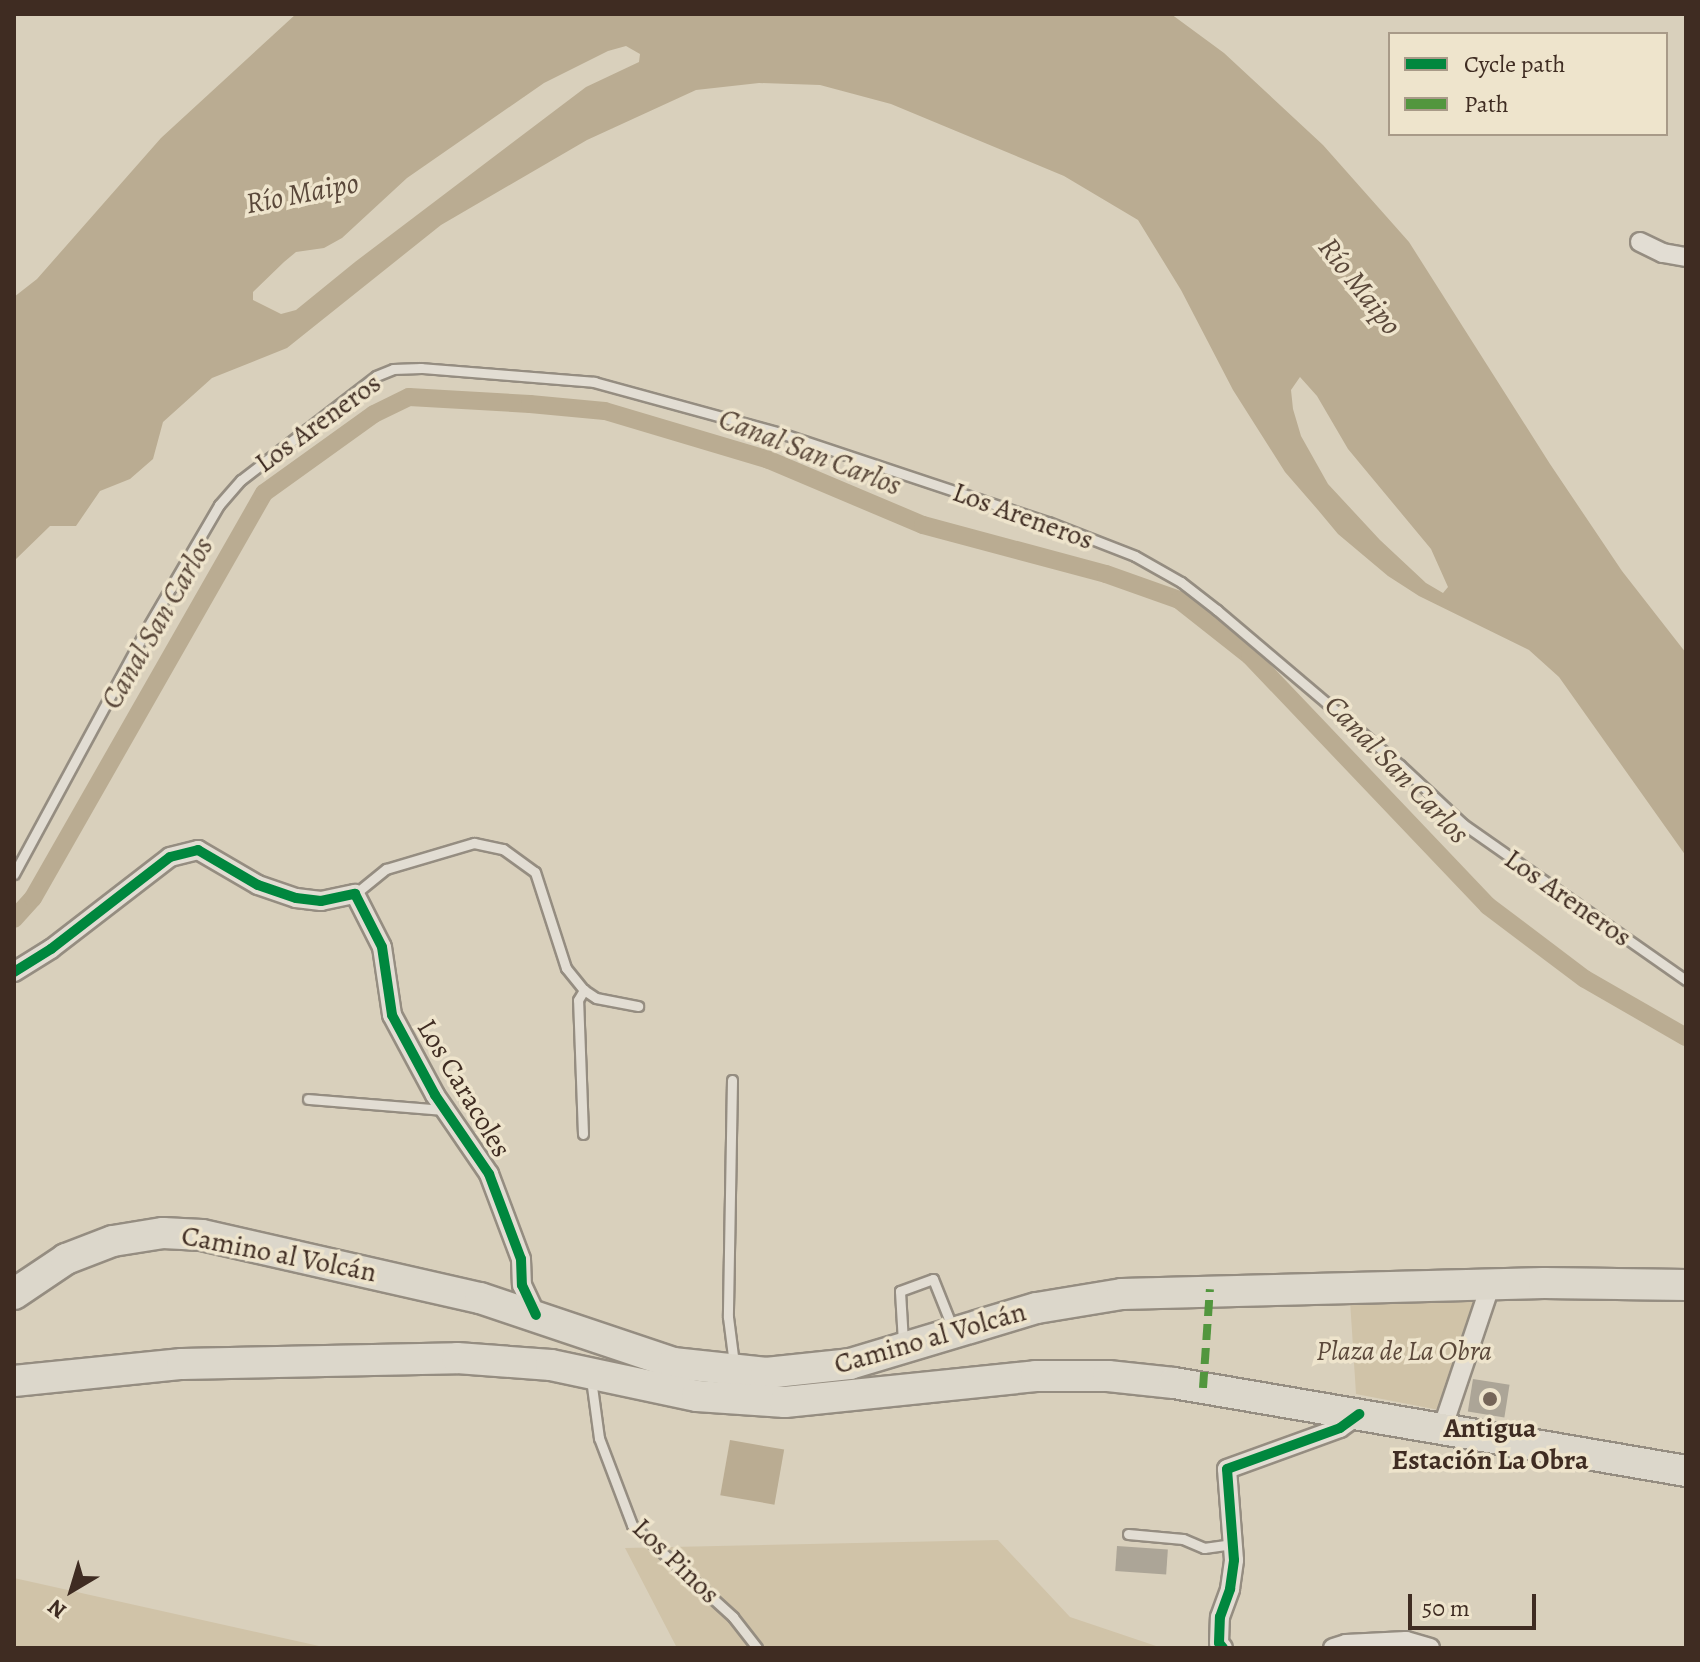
<!DOCTYPE html>
<html>
<head>
<meta charset="utf-8">
<style>
  body { margin:0 }
  #map { position:relative; width:1700px; height:1662px; overflow:hidden; background:#d9d0bc; font-family:Alegreya,serif }
  div>[style] { position:absolute }
  [style*='--x'] { left:calc(var(--x)*1px); top:calc(var(--y)*1px); width:calc(var(--w)*1px); rotate:calc(var(--a)*1deg) }
  .green>* { inset:0; background:#d0c3a8 }
  .water>* { inset:0; background:#baac92; transform-origin:0 0 }
  .canal>* { height:18px; margin:-9px; padding:0 9px; transform-origin:9px; border-radius:9px; background:#baac92 }
  .building>* { inset:0; background:#aca597; transform-origin:0 0 }
  .roads { filter:drop-shadow(2px 0 #958d81) drop-shadow(-2px 0 #958d81) drop-shadow(0 2px #958d81) drop-shadow(0 -2px #958d81) }
  .lane>* { height:9px; margin:-4.5px; padding:0 4.5px; transform-origin:4.5px; border-radius:4.5px; background:#e2ddd3 }
  .street>* { height:18px; margin:-9px; padding:0 9px; transform-origin:9px; border-radius:9px; background:#e2ddd3 }
  .primary>* { height:30px; margin:-15px; padding:0 15px; transform-origin:15px; border-radius:15px; background:#dcd7cb }
  .quiet>* { height:8px; margin-top:-4px; transform-origin:0; background:repeating-linear-gradient(90deg,#52963e 0 16px,transparent 0 24px) }
  .cycleway>* { height:10px; margin:-5px; padding:0 5px; transform-origin:5px; border-radius:5px; background:#00873e }
  .dots>* { width:22px; height:22px; translate:-50% -50%; box-sizing:border-box; border:4px solid #eee4cc; border-radius:50% }
  span { translate:-50% -50%; white-space:nowrap; text-align:center; line-height:1.15; -webkit-text-stroke:7px #eee4cc; paint-order:stroke }
  .street-label { font-size:28px; color:#3f2c22 }
  .park-label { font-size:28px; color:#5b483a; font-style:italic }
  .poi-label { font-size:28px; color:#3f2c22; font-weight:700 }
  .water-label { font-size:30px; color:#5a483a; font-style:italic }
  .frame { position:absolute; inset:0; border:16px solid #3f2c22; pointer-events:none }
  .legend { position:absolute; left:1388px; top:32px; width:280px; height:104px; box-sizing:border-box; background:#eee4cc; border:2px solid #a89a88; margin:0; padding:10px 14px; list-style:none; font-size:24px; color:#3f2c22 }
  .legend li { display:flex; align-items:center; gap:16px; height:40px }
  .legend b { width:40px; border:2px solid #a89a88 }
  .north { position:absolute; left:32px; top:1550px; width:80px; height:80px; -webkit-text-stroke:6px #eee4cc; paint-order:stroke; rotate:218deg; font-size:22px; font-weight:700; line-height:32px; text-align:center; color:#3f2c22 }
  .north::after { content:''; display:block; margin:auto; width:28px; height:36px; background:#3f2c22; clip-path:polygon(50% 0,100% 100%,50% 72%,0 100%) }
  .scale { position:absolute; left:1408px; top:1594px; width:128px; height:36px; box-sizing:border-box; border:4px solid #3f2c22; border-top:0; padding-left:10px; font-size:24px; line-height:28px; white-space:nowrap; color:#3f2c22; -webkit-text-stroke:6px #eee4cc; paint-order:stroke }
</style>
</head>
<body>
<div id="map">
  <div class="green">
    <div style="clip-path:polygon(1476px 1298px,1439px 1410px,1356px 1394px,1350px 1300px)"></div>
    <div style="clip-path:polygon(998px 1540px,1070px 1617px,1162px 1648px,677px 1648px,625px 1548px)"></div>
    <div style="clip-path:polygon(14px 1578px,328px 1648px,14px 1648px)"></div>
  </div>
  <div class="water">
    <div style="clip-path:polygon(evenodd,296px 14px,1171px 14px,1224px 53px,1323px 145px,1409px 242px,1550px 464px,1622px 571px,1686px 653px,1686px 856px,1559px 677px,1529px 650px,1419px 596px,1388px 576px,1338px 534px,1318px 510px,1285px 472px,1233px 390px,1181px 290px,1138px 220px,1064px 176px,891px 104px,820px 85px,759px 83px,696px 90px,587px 140px,441px 225px,287px 348px,212px 378px,163px 422px,153px 459px,130px 479px,100px 491px,76px 526px,50px 526px,14px 561px,14px 297px,37px 279px,161px 138px,296px 14px,626px 46px,640px 54px,639px 62px,586px 87px,355px 262px,296px 310px,281px 314px,253px 300px,253px 292px,284px 262px,296px 252px,324px 248px,342px 238px,407px 178px,544px 83px,608px 51px,626px 46px,296px 14px,1300px 377px,1317px 396px,1348px 449px,1431px 549px,1448px 587px,1443px 593px,1426px 583px,1380px 540px,1328px 484px,1301px 436px,1293px 409px,1291px 390px,1300px 377px)"></div>
    <div style="left:730px;top:1440px;width:55px;height:56px;rotate:10deg"></div>
  </div>
  <div class="canal">
    <div style="--x:14;--y:919;--w:28;--a:-48"></div>
    <div style="--x:33;--y:898;--w:466;--a:-60.3"></div>
    <div style="--x:264;--y:493;--w:135;--a:-35.7"></div>
    <div style="--x:374;--y:414;--w:39;--a:-26"></div>
    <div style="--x:409;--y:397;--w:121;--a:3.3"></div>
    <div style="--x:530;--y:404;--w:75;--a:5.3"></div>
    <div style="--x:605;--y:411;--w:171;--a:16.6"></div>
    <div style="--x:769;--y:460;--w:167;--a:22.9"></div>
    <div style="--x:923;--y:525;--w:189;--a:15"></div>
    <div style="--x:1106;--y:574;--w:77;--a:19.6"></div>
    <div style="--x:1179;--y:600;--w:90;--a:38.3"></div>
    <div style="--x:1250;--y:656;--w:345;--a:46.4"></div>
    <div style="--x:1488;--y:906;--w:121;--a:37"></div>
    <div style="--x:1585;--y:979;--w:116;--a:29.9"></div>
  </div>
  <div class="building">
    <div style="left:1473px;top:1379px;width:37px;height:33px;rotate:9deg"></div>
    <div style="left:1117px;top:1546px;width:51px;height:25px;rotate:4deg"></div>
  </div>
  <div class="roads">
    <div class="lane">
      <div style="--x:14;--y:874;--w:277;--a:-61.6"></div>
      <div style="--x:146;--y:630;--w:145;--a:-59.7"></div>
      <div style="--x:219;--y:505;--w:33;--a:-49"></div>
      <div style="--x:241;--y:480;--w:170;--a:-37.6"></div>
      <div style="--x:376;--y:376;--w:18;--a:-22"></div>
      <div style="--x:393;--y:369;--w:28;--a:-2"></div>
      <div style="--x:421;--y:368;--w:174;--a:4.6"></div>
      <div style="--x:594;--y:382;--w:193;--a:15.3"></div>
      <div style="--x:780;--y:433;--w:282;--a:18.4"></div>
      <div style="--x:1048;--y:522;--w:93;--a:21.3"></div>
      <div style="--x:1135;--y:556;--w:53;--a:29.5"></div>
      <div style="--x:1181;--y:582;--w:46;--a:37.9"></div>
      <div style="--x:1217;--y:610;--w:240;--a:40.3"></div>
      <div style="--x:1400;--y:765;--w:86;--a:43.1"></div>
      <div style="--x:1463;--y:824;--w:272;--a:35"></div>
      <div style="--x:355;--y:894;--w:40;--a:-39"></div>
      <div style="--x:386;--y:869;--w:92;--a:-16.5"></div>
      <div style="--x:474;--y:843;--w:30;--a:12"></div>
      <div style="--x:503;--y:849;--w:39;--a:36"></div>
      <div style="--x:535;--y:872;--w:101;--a:72.1"></div>
      <div style="--x:566;--y:968;--w:28;--a:51"></div>
      <div style="--x:584;--y:990;--w:14;--a:34"></div>
      <div style="--x:596;--y:998;--w:43;--a:10.8"></div>
      <div style="--x:732;--y:1080;--w:237;--a:91"></div>
      <div style="--x:728;--y:1317;--w:47;--a:82.7"></div>
      <div style="--x:308;--y:1099;--w:138;--a:4.6"></div>
      <div style="--x:583;--y:1134;--w:134;--a:-92.1"></div>
      <div style="--x:578;--y:1000;--w:12;--a:-59"></div>
      <div style="--x:903;--y:1342;--w:51;--a:-93.4"></div>
      <div style="--x:900;--y:1291;--w:35;--a:-20"></div>
      <div style="--x:933;--y:1279;--w:54;--a:68.2"></div>
      <div style="--x:591;--y:1379;--w:60;--a:82.3"></div>
      <div style="--x:599;--y:1438;--w:93;--a:69.2"></div>
      <div style="--x:632;--y:1525;--w:137;--a:42.3"></div>
      <div style="--x:733;--y:1617;--w:39;--a:52"></div>
      <div style="--x:1128;--y:1534;--w:55;--a:5.2"></div>
      <div style="--x:1183;--y:1539;--w:23;--a:23"></div>
      <div style="--x:1204;--y:1548;--w:29;--a:-8"></div>
    </div>
    <div class="street">
      <div style="--x:1640;--y:242;--w:25;--a:26"></div>
      <div style="--x:1663;--y:253;--w:23;--a:10"></div>
      <div style="--x:14;--y:972;--w:44;--a:-31.9"></div>
      <div style="--x:51;--y:949;--w:150;--a:-37.7"></div>
      <div style="--x:170;--y:857;--w:29;--a:-14"></div>
      <div style="--x:198;--y:850;--w:69;--a:30.3"></div>
      <div style="--x:258;--y:885;--w:40;--a:18.9"></div>
      <div style="--x:296;--y:898;--w:25;--a:7"></div>
      <div style="--x:321;--y:901;--w:35;--a:-12"></div>
      <div style="--x:355;--y:894;--w:59;--a:63"></div>
      <div style="--x:382;--y:947;--w:69;--a:81.6"></div>
      <div style="--x:392;--y:1015;--w:91;--a:61.7"></div>
      <div style="--x:435;--y:1095;--w:96;--a:55.6"></div>
      <div style="--x:489;--y:1174;--w:91;--a:69.4"></div>
      <div style="--x:521;--y:1259;--w:26;--a:88"></div>
      <div style="--x:522;--y:1285;--w:33;--a:65"></div>
      <div style="--x:1442;--y:1429;--w:151;--a:-71.4"></div>
      <div style="--x:1223;--y:1648;--w:6;--a:-129"></div>
      <div style="--x:1219;--y:1643;--w:26;--a:-88"></div>
      <div style="--x:1220;--y:1617;--w:30;--a:-70"></div>
      <div style="--x:1230;--y:1589;--w:29;--a:-82"></div>
      <div style="--x:1234;--y:1560;--w:91;--a:-94.4"></div>
      <div style="--x:1227;--y:1469;--w:120;--a:-19.9"></div>
      <div style="--x:1340;--y:1428;--w:24;--a:-36"></div>
      <div style="--x:1333;--y:1648;--w:14;--a:-17"></div>
      <div style="--x:1346;--y:1644;--w:60;--a:-2.9"></div>
      <div style="--x:1406;--y:1641;--w:25;--a:16"></div>
    </div>
    <div class="primary">
      <div style="--x:14;--y:1294;--w:63;--a:-33.9"></div>
      <div style="--x:66;--y:1259;--w:50;--a:-21"></div>
      <div style="--x:113;--y:1241;--w:51;--a:-9.1"></div>
      <div style="--x:163;--y:1233;--w:39;--a:3"></div>
      <div style="--x:202;--y:1235;--w:285;--a:12.8"></div>
      <div style="--x:480;--y:1298;--w:204;--a:18.6"></div>
      <div style="--x:673;--y:1363;--w:94;--a:6.1"></div>
      <div style="--x:766;--y:1373;--w:84;--a:-6.1"></div>
      <div style="--x:850;--y:1364;--w:195;--a:-16.7"></div>
      <div style="--x:1037;--y:1308;--w:86;--a:-9.4"></div>
      <div style="--x:1122;--y:1294;--w:422;--a:-1.5"></div>
      <div style="--x:1544;--y:1283;--w:142;--a:0.8"></div>
      <div style="--x:14;--y:1381;--w:169;--a:-5.8"></div>
      <div style="--x:182;--y:1364;--w:275;--a:-1.2"></div>
      <div style="--x:457;--y:1358;--w:94;--a:4.3"></div>
      <div style="--x:551;--y:1365;--w:149;--a:12"></div>
      <div style="--x:697;--y:1396;--w:88;--a:3.9"></div>
      <div style="--x:785;--y:1402;--w:252;--a:-5.9"></div>
      <div style="--x:1036;--y:1376;--w:72;--a:0"></div>
      <div style="--x:1108;--y:1376;--w:66;--a:6.1"></div>
      <div style="--x:1174;--y:1383;--w:520;--a:9.75"></div>
    </div>
  </div>
  <div class="quiet">
    <div style="--x:1203;--y:1388;--w:99;--a:-86"></div>
  </div>
  <div class="cycleway">
    <div style="--x:14;--y:972;--w:44;--a:-31.9"></div>
    <div style="--x:51;--y:949;--w:150;--a:-37.7"></div>
    <div style="--x:170;--y:857;--w:29;--a:-14"></div>
    <div style="--x:198;--y:850;--w:69;--a:30.3"></div>
    <div style="--x:258;--y:885;--w:40;--a:18.9"></div>
    <div style="--x:296;--y:898;--w:25;--a:7"></div>
    <div style="--x:321;--y:901;--w:35;--a:-12"></div>
    <div style="--x:355;--y:894;--w:59;--a:63"></div>
    <div style="--x:382;--y:947;--w:69;--a:81.6"></div>
    <div style="--x:392;--y:1015;--w:91;--a:61.7"></div>
    <div style="--x:435;--y:1095;--w:96;--a:55.6"></div>
    <div style="--x:489;--y:1174;--w:91;--a:69.4"></div>
    <div style="--x:521;--y:1259;--w:26;--a:88"></div>
    <div style="--x:522;--y:1285;--w:33;--a:65"></div>
    <div style="--x:1223;--y:1648;--w:6;--a:-129"></div>
    <div style="--x:1219;--y:1643;--w:26;--a:-88"></div>
    <div style="--x:1220;--y:1617;--w:30;--a:-70"></div>
    <div style="--x:1230;--y:1589;--w:29;--a:-82"></div>
    <div style="--x:1234;--y:1560;--w:91;--a:-94.4"></div>
    <div style="--x:1227;--y:1469;--w:120;--a:-19.9"></div>
    <div style="--x:1340;--y:1428;--w:24;--a:-36"></div>
  </div>
  <div class="dots">
    <div style="left:1490px;top:1399px;background:#756558"></div>
  </div>
  <div class="street-label">
    <span style="left:318px;top:423px;rotate:-36deg">Los Areneros</span>
    <span style="left:1023px;top:516px;rotate:20deg">Los Areneros</span>
    <span style="left:1568px;top:898px;rotate:35deg">Los Areneros</span>
    <span style="left:464px;top:1088px;rotate:59deg">Los Caracoles</span>
    <span style="left:279px;top:1254px;rotate:11deg">Camino al Volcán</span>
    <span style="left:930px;top:1338px;rotate:-16deg">Camino al Volcán</span>
    <span style="left:676px;top:1561px;rotate:44deg">Los Pinos</span>
  </div>
  <div class="park-label">
    <span style="left:1404px;top:1351px">Plaza de La Obra</span>
  </div>
  <div class="poi-label">
    <span style="left:1490px;top:1444px">Antigua<br>Estación La Obra</span>
  </div>
  <div class="water-label">
    <span style="left:302px;top:193px;rotate:-11deg">Río Maipo</span>
    <span style="left:1360px;top:286px;rotate:52deg">Río Maipo</span>
    <span style="left:810px;top:452px;rotate:21deg">Canal San Carlos</span>
    <span style="left:157px;top:623px;rotate:-60deg">Canal San Carlos</span>
    <span style="left:1397px;top:769px;rotate:46deg">Canal San Carlos</span>
  </div>
  <div class="frame"></div>
  <ul class="legend">
  <li><b style="height:10px;background:#00873e"></b>Cycle path</li>
  <li><b style="height:10px;background:#52963e"></b>Path</li>
  </ul>
  <div class="north">N</div>
  <div class="scale">50 m</div>
</div>
</body>
</html>
